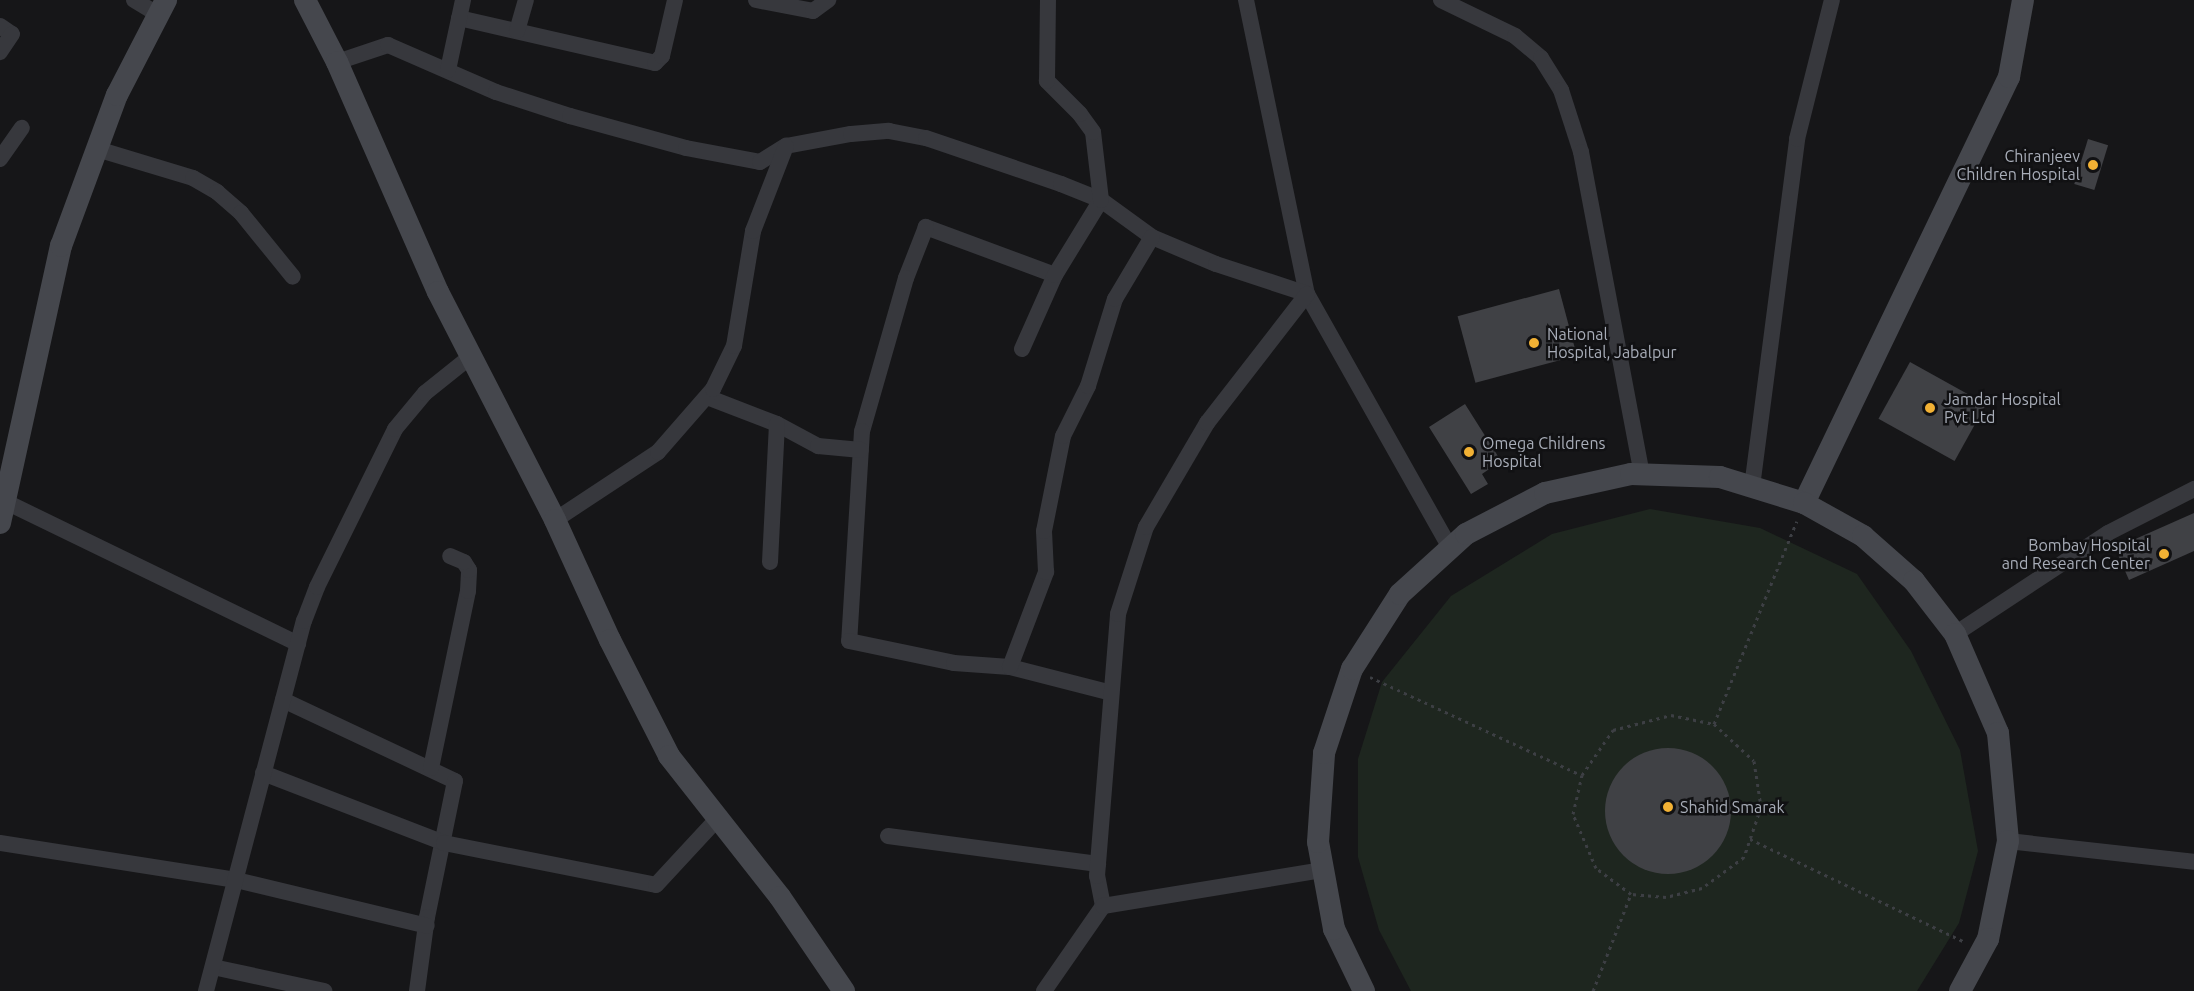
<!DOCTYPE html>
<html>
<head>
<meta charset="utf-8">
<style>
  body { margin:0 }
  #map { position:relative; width:2194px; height:991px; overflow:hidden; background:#161618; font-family:Ubuntu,sans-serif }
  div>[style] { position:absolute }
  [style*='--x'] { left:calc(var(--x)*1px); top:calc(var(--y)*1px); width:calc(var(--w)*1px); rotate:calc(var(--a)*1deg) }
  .green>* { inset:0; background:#1e261f }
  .building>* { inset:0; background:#404145; transform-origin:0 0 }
  .round { border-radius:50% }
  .path>* { height:3px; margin-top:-1.5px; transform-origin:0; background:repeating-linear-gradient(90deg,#3d3f44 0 3px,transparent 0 7.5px) }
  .street>* { height:16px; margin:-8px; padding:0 8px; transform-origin:8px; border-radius:8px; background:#37383d }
  .secondary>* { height:22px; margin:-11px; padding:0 11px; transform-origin:11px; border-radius:11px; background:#45474d }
  .dots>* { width:16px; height:16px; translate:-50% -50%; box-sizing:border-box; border:3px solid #111113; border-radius:50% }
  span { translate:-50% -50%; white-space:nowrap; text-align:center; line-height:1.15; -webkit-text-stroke:5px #111113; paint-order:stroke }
  .poi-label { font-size:16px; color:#a8adb8 }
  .right { translate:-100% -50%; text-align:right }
  .left { translate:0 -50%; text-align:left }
</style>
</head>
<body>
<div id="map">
  <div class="green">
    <div style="clip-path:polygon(1650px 509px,1760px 528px,1857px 574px,1911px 651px,1960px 750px,1978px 851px,1959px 923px,1917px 991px,1411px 991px,1379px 930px,1358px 857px,1358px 759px,1382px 682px,1451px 596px,1552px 534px)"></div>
  </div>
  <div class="building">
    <div style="left:2088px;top:139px;width:21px;height:47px;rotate:17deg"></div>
    <div style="left:1559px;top:289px;width:69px;height:105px;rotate:75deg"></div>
    <div style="left:1910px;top:362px;width:87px;height:65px;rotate:29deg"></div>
    <div style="clip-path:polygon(1465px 404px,1501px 461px,1482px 474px,1488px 484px,1471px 494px,1429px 427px)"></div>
    <div style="clip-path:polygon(2194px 513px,2194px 551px,2129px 580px,2115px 548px)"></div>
    <div class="round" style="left:1605px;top:748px;width:126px;height:126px"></div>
  </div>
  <div class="path">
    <div style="--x:1370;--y:677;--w:233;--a:24.9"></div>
    <div style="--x:1671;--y:715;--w:44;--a:11.8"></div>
    <div style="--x:1714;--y:724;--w:54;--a:42.8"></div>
    <div style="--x:1754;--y:761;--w:47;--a:81.3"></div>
    <div style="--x:1761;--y:807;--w:53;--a:108.8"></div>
    <div style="--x:1744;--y:857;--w:52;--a:143.6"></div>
    <div style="--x:1702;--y:888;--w:37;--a:166"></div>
    <div style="--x:1666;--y:897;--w:35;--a:-175"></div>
    <div style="--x:1631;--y:894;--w:44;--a:-143.4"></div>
    <div style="--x:1596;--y:868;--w:59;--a:-113.1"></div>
    <div style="--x:1573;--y:814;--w:40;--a:-77"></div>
    <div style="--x:1582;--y:775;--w:55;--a:-55.4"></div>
    <div style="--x:1613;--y:730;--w:60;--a:-14.5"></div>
    <div style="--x:1714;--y:724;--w:219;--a:-67.8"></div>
    <div style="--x:1750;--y:839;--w:238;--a:25.6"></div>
    <div style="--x:1593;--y:991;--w:104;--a:-68.6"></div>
  </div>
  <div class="street">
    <div style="--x:134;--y:0;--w:26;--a:31"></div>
    <div style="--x:756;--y:0;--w:58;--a:10.9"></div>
    <div style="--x:813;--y:11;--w:19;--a:-36"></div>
    <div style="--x:1246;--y:0;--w:300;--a:78.3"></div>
    <div style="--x:1307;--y:294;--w:291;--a:60.6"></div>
    <div style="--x:1441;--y:0;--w:82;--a:25.9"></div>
    <div style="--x:1515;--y:36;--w:34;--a:40"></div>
    <div style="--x:1541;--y:58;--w:38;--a:58"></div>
    <div style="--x:1561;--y:90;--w:65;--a:72.1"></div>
    <div style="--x:1581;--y:152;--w:328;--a:79.3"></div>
    <div style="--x:459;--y:18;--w:201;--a:12.9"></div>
    <div style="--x:655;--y:63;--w:10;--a:-45"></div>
    <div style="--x:662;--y:56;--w:57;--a:-76.9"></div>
    <div style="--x:0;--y:26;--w:14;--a:34"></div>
    <div style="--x:12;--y:34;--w:22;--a:124"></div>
    <div style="--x:517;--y:31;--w:32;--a:-74"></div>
    <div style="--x:337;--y:62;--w:54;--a:-18.4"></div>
    <div style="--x:388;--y:45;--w:118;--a:23.5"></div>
    <div style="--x:496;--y:92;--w:78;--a:18"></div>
    <div style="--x:570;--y:116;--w:120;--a:15.4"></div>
    <div style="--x:686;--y:148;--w:75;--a:10.7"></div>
    <div style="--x:760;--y:162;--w:31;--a:-32"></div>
    <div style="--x:786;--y:146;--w:66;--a:-10.5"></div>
    <div style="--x:851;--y:134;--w:38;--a:-5"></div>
    <div style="--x:889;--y:131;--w:38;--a:11"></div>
    <div style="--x:926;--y:138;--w:143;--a:18.8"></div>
    <div style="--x:1061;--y:184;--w:43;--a:21.8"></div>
    <div style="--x:1101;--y:200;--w:63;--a:36"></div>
    <div style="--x:1152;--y:237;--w:69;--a:22.9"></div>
    <div style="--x:1216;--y:264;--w:96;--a:18.2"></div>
    <div style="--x:448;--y:70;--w:72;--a:-77.9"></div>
    <div style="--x:97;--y:149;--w:100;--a:16.8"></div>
    <div style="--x:193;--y:178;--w:28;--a:30"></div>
    <div style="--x:217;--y:192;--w:32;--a:41"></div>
    <div style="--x:241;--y:213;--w:82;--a:50.9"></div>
    <div style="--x:0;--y:159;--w:38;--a:-55"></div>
    <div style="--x:1055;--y:275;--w:138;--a:-159.6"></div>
    <div style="--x:926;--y:227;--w:55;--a:111.4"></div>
    <div style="--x:906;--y:278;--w:159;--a:106"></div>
    <div style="--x:862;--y:431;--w:210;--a:93.5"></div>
    <div style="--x:849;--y:641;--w:107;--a:11.8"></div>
    <div style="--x:954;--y:663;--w:56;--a:4.1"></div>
    <div style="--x:1010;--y:667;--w:104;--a:14.4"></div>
    <div style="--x:1022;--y:349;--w:81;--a:-66"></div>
    <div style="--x:1055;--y:275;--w:88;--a:-58.5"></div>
    <div style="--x:1101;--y:200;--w:68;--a:-96.7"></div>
    <div style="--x:1093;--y:132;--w:22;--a:-126"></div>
    <div style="--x:1080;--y:114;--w:47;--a:-135"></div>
    <div style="--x:1047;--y:81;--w:81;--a:-89.3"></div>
    <div style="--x:707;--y:397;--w:75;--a:21.1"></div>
    <div style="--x:777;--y:424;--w:47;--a:28.2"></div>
    <div style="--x:818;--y:446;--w:43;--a:5.3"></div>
    <div style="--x:1752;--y:487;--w:351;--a:-82.6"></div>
    <div style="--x:1797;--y:139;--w:143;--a:-75.9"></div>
    <div style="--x:4;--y:501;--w:327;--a:25.9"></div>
    <div style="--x:555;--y:520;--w:123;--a:-33.4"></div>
    <div style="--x:658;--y:452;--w:84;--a:-48.9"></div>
    <div style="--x:713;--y:389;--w:48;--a:-64"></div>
    <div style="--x:734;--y:346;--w:117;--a:-80.6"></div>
    <div style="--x:753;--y:231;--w:91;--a:-68.8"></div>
    <div style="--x:770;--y:562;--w:138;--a:-87.1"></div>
    <div style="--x:1955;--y:634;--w:183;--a:-33.4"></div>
    <div style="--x:2108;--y:533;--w:97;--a:-27.1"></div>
    <div style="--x:1010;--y:667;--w:102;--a:-69.2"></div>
    <div style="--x:1046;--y:572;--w:41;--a:-92.8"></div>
    <div style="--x:1044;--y:531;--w:97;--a:-78.7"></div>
    <div style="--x:1063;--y:436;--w:56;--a:-63.4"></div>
    <div style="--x:1088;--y:386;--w:91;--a:-72.8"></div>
    <div style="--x:1115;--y:299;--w:72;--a:-59.2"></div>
    <div style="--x:283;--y:700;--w:190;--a:25.2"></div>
    <div style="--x:455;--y:781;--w:139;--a:101.6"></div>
    <div style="--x:427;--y:917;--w:75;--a:97.7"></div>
    <div style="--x:431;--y:768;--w:181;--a:-78.2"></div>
    <div style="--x:468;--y:591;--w:21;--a:-87"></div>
    <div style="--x:469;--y:570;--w:9;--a:-122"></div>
    <div style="--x:464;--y:562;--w:15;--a:-157"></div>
    <div style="--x:263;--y:773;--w:194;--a:21.1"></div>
    <div style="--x:444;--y:843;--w:216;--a:11.2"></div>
    <div style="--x:656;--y:885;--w:91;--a:-47.2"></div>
    <div style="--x:888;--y:836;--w:212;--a:7.6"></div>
    <div style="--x:2008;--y:841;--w:187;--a:6.4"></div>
    <div style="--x:0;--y:843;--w:239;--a:8.9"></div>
    <div style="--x:236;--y:880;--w:196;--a:13.5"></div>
    <div style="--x:1103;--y:906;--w:31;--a:-101"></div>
    <div style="--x:1097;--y:876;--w:263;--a:-85.4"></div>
    <div style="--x:1118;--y:614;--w:91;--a:-72.2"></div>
    <div style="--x:1146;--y:527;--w:121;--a:-59.6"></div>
    <div style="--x:1207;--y:423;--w:163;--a:-52.2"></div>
    <div style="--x:213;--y:967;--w:114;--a:12.2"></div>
    <div style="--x:206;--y:991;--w:383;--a:-75.2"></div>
    <div style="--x:304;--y:621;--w:36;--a:-69"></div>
    <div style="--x:317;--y:587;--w:176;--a:-63.7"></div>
    <div style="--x:395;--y:429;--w:47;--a:-50.2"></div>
    <div style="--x:425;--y:393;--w:58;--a:-38.7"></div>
    <div style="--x:1044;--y:991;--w:103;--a:-55.2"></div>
    <div style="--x:1103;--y:906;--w:223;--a:-9.3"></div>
  </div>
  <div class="secondary">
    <div style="--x:305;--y:0;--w:70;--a:62.7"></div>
    <div style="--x:337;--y:62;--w:251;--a:66.3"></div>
    <div style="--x:438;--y:292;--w:256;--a:62.8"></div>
    <div style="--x:555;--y:520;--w:132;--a:65.4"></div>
    <div style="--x:610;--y:640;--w:130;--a:63"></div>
    <div style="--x:669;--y:756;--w:179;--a:51.8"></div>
    <div style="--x:780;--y:897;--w:114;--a:55.8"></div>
    <div style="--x:1804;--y:503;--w:473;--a:-64.3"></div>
    <div style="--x:2009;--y:77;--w:78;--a:-79.7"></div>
    <div style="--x:0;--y:523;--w:284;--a:-77.6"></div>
    <div style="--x:61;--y:246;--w:161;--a:-69.7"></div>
    <div style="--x:117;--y:95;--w:107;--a:-62.7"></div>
    <div style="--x:1364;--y:991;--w:69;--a:-115.8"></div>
    <div style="--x:1334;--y:929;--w:88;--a:-100.4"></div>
    <div style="--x:1318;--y:842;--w:89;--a:-86.1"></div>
    <div style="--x:1324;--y:753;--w:89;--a:-71.6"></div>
    <div style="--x:1352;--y:669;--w:89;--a:-57.4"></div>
    <div style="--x:1400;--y:594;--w:89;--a:-42.3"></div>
    <div style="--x:1466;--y:534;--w:89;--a:-27.4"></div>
    <div style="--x:1545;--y:493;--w:88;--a:-12.5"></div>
    <div style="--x:1631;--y:474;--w:89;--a:1.9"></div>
    <div style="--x:1720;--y:477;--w:88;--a:17.2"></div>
    <div style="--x:1804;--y:503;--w:68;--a:29.2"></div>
    <div style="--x:1863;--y:536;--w:68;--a:41.4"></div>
    <div style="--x:1914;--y:581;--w:67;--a:52.3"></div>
    <div style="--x:1955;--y:634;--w:108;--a:66.5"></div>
    <div style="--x:1998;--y:733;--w:108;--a:84.7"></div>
    <div style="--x:2008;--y:841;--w:100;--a:101.5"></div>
    <div style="--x:1988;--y:939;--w:59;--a:118.3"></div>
  </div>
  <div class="dots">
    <div style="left:2093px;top:165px;background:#f2b134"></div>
    <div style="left:1534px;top:343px;background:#f2b134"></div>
    <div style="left:1930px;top:408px;background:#f2b134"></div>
    <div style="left:1469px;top:452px;background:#f2b134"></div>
    <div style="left:2164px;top:554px;background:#f2b134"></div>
    <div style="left:1668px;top:807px;background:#f2b134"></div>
  </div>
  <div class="poi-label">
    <span class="right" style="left:2080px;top:165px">Chiranjeev<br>Children Hospital</span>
    <span class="left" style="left:1547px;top:343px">National<br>Hospital, Jabalpur</span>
    <span class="left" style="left:1944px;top:408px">Jamdar Hospital<br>Pvt Ltd</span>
    <span class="left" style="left:1482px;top:452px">Omega Childrens<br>Hospital</span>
    <span class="right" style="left:2150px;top:554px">Bombay Hospital<br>and Research Center</span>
    <span class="left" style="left:1680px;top:807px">Shahid Smarak</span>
  </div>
</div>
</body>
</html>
